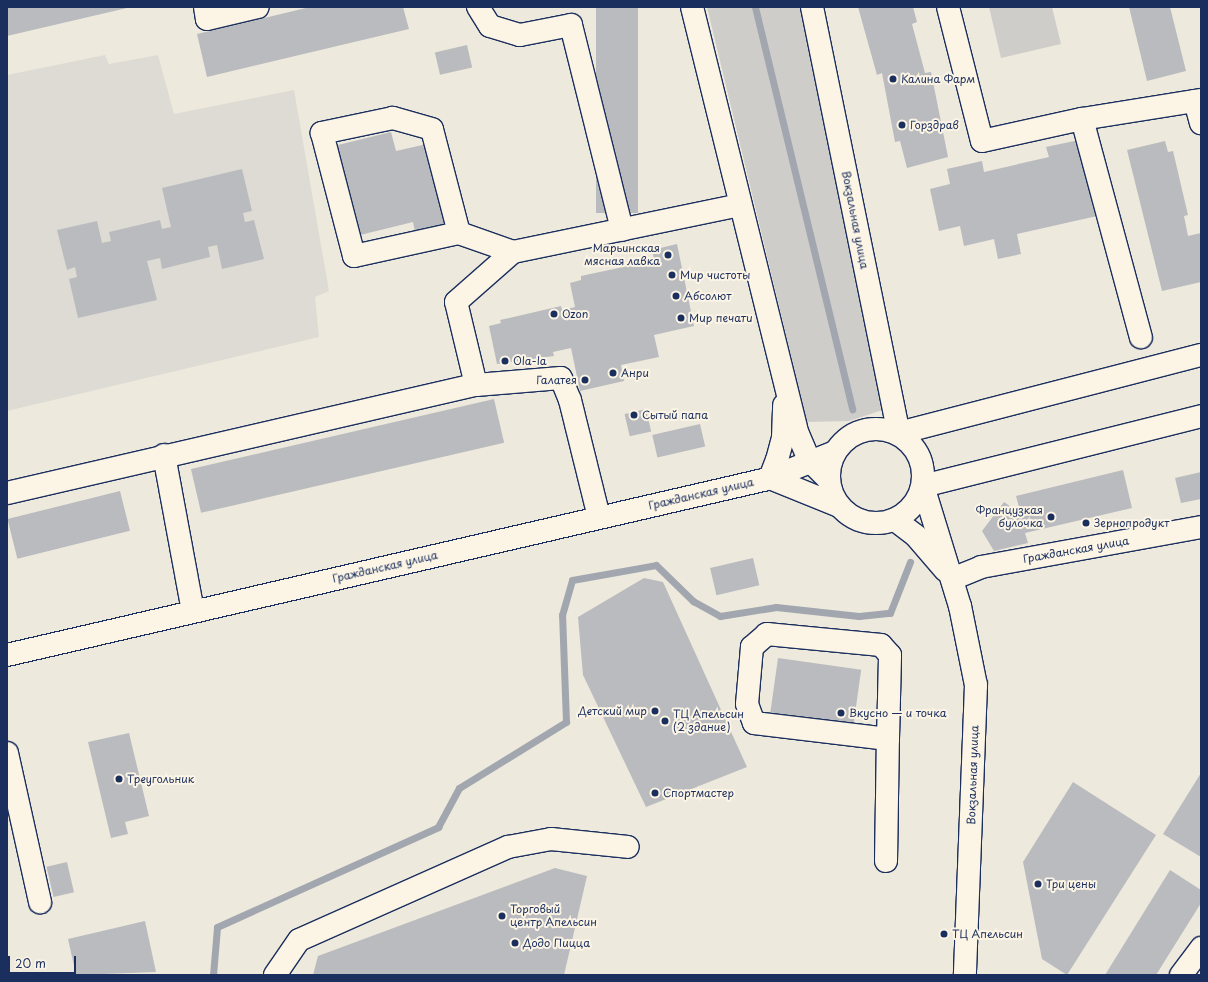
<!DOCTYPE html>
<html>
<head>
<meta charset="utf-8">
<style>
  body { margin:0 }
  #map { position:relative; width:1208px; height:982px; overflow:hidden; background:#eee9dd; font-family:"Playpen Sans",sans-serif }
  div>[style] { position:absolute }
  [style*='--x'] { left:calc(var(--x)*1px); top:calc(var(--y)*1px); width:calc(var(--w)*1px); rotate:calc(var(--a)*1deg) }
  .built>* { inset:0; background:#dedbd4 }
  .green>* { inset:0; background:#cfcdca }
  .stream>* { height:7px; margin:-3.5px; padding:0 3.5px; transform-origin:3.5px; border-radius:3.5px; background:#a2a7af }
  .building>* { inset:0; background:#babbbe; transform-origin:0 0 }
  .roads { filter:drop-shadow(1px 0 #1b2f5e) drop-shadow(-1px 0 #1b2f5e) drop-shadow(0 1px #1b2f5e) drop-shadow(0 -1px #1b2f5e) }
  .minor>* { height:22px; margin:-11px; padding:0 11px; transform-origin:11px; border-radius:11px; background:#fcf5e5 }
  .major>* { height:22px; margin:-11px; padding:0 11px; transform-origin:11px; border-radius:11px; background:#fcf5e5 }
  .major>.ring { margin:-11px; padding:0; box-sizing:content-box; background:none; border:22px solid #fcf5e5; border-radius:50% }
  .dots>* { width:11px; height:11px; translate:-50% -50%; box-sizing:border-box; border:2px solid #fcf5e5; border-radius:50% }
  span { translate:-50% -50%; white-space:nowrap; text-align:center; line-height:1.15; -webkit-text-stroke:4px #fcf5e5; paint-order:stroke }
  .poi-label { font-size:11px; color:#1b2f5e }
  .left { translate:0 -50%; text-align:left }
  .right { translate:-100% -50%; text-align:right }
  .street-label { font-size:11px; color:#1b2f5e }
  .frame { position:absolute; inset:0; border:8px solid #1b2f5e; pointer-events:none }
  .scale { position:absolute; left:8px; top:956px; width:68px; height:18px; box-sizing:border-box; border:2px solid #1b2f5e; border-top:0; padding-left:5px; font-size:12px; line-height:14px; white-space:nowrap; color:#1b2f5e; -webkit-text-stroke:3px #fcf5e5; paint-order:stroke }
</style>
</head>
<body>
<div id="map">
  <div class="built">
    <div style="clip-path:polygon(105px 55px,109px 64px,158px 55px,174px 114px,294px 90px,329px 291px,315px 297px,319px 337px,7px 411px,7px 75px)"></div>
  </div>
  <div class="green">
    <div style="clip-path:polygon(707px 7px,801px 7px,898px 405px,849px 421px,807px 422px)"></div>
    <div style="clip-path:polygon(989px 7px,1052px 7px,1061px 44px,1001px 58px)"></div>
  </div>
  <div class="stream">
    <div style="--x:755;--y:7;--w:414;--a:76.4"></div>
    <div style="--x:213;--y:975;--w:48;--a:-85.2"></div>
    <div style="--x:217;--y:927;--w:243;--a:-24.3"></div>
    <div style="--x:438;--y:827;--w:44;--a:-61.7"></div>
    <div style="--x:459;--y:788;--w:126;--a:-31.7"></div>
    <div style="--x:566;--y:722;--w:107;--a:-92.1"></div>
    <div style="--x:562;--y:615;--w:36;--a:-74"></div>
    <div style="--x:572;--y:580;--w:85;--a:-10.1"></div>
    <div style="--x:656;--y:565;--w:52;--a:44.2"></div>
    <div style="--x:693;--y:601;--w:31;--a:29"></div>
    <div style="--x:720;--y:616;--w:57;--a:-9.1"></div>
    <div style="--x:776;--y:607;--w:83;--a:6.2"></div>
    <div style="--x:859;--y:616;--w:31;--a:-6"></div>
    <div style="--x:890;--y:613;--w:55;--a:-68.6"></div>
  </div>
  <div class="building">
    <div style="clip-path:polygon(7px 7px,127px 7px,127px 8px,7px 36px)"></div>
    <div style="clip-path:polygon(310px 7px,403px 7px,409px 29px,207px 77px,197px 34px)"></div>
    <div style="left:596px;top:7px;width:42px;height:206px"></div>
    <div style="clip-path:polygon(858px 7px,913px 7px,917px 22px,912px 24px,925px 73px,931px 72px,948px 157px,907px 168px,900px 141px,895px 142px,882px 73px,877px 75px)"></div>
    <div style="clip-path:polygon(1129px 7px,1170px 7px,1186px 71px,1147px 81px)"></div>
    <div style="left:467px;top:45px;width:23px;height:33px;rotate:77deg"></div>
    <div style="clip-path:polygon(391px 132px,396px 151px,427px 144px,446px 224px,415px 232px,413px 222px,356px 236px,334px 146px)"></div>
    <div style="clip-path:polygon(1079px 140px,1097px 216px,1017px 234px,1021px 254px,998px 259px,994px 239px,964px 246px,960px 226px,939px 231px,930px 189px,950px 184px,947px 169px,982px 161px,984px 172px,1049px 157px,1046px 147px)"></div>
    <div style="clip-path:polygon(1165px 141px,1168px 152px,1173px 151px,1188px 215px,1184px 216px,1188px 236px,1201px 233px,1201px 282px,1162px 291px,1127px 150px)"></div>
    <div style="clip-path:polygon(242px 169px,252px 211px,243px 213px,245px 222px,254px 220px,264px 259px,222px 269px,217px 245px,208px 247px,210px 257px,162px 269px,160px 258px,147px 261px,157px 300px,78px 318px,69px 279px,77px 277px,75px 267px,67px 270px,57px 230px,97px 221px,102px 243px,111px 241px,109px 232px,160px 220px,162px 229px,171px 227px,162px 188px)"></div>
    <div style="clip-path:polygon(677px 244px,694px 326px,654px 335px,659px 357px,621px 365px,624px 381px,580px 391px,571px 348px,553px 352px,554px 356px,497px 364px,489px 326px,501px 323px,500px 320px,561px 306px,562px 310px,575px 307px,570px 283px,581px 280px,581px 276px,642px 263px,643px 267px,655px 264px,652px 250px)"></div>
    <div style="left:494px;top:399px;width:45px;height:311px;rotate:77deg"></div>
    <div style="left:646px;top:409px;width:23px;height:22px;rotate:77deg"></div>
    <div style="left:700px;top:424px;width:23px;height:49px;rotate:77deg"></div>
    <div style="clip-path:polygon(1123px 470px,1132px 508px,1025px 533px,1028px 543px,994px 551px,982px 531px,1004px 502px,1021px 514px,1016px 496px)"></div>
    <div style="clip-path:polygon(1201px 472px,1201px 499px,1181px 503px,1175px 478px)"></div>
    <div style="left:120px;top:491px;width:41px;height:116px;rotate:76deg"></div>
    <div style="left:753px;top:558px;width:28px;height:44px;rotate:77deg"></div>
    <div style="clip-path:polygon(644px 578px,663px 582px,747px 767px,646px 807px,583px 675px,578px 617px)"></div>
    <div style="left:778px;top:658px;width:84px;height:55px;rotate:8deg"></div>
    <div style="clip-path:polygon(129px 733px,149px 816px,125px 822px,128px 834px,111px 838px,88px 742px)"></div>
    <div style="clip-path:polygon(1201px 773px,1201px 857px,1163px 834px)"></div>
    <div style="clip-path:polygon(1073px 782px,1156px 835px,1067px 975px,1042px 959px,1023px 862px)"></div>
    <div style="left:67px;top:862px;width:31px;height:21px;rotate:77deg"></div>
    <div style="clip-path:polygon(555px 868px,587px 876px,564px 975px,313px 975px,318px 956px)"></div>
    <div style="clip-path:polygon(1170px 870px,1201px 890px,1201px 903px,1156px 975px,1105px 975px)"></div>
    <div style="clip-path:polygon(145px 921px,156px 972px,76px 975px,68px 939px)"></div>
  </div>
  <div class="roads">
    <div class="minor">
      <div style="--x:205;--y:7;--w:12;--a:81"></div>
      <div style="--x:207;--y:19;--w:52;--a:-13.2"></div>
      <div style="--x:478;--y:7;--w:22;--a:58"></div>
      <div style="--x:490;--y:26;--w:31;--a:17"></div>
      <div style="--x:520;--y:35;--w:52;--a:-11.1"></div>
      <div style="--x:571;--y:25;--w:211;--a:76"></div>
      <div style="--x:692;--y:7;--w:440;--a:76.1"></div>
      <div style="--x:798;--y:434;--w:28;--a:67"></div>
      <div style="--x:809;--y:460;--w:28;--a:45"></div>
      <div style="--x:812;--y:7;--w:435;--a:78.5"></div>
      <div style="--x:899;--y:433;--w:312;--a:-14.5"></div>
      <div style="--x:948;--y:7;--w:138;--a:75.8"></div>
      <div style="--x:982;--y:141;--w:102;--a:-12.4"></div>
      <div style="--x:1082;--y:119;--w:121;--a:-9.1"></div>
      <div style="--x:1195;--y:101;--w:23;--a:75"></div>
      <div style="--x:1082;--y:119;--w:226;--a:74.9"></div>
      <div style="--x:459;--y:233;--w:107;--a:-104.6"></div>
      <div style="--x:432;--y:129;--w:41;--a:-164.2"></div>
      <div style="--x:393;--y:118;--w:73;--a:168.1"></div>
      <div style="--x:322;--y:133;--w:127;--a:75.4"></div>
      <div style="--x:354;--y:256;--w:107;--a:-12.4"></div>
      <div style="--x:459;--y:233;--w:57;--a:19.4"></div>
      <div style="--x:476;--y:385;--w:85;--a:-103.5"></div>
      <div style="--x:456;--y:302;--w:76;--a:-41.3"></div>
      <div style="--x:513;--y:252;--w:232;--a:-11.7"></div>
      <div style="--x:164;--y:455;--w:159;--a:79.5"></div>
      <div style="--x:763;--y:480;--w:7;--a:-16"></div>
      <div style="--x:770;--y:478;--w:19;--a:-69"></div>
      <div style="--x:777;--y:460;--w:23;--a:-75"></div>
      <div style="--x:783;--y:438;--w:33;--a:-88"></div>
      <div style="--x:923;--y:486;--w:287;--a:-14.1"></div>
      <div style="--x:7;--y:493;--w:481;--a:-13"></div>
      <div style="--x:476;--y:385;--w:85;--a:-4.7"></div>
      <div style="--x:561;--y:378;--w:24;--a:68"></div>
      <div style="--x:570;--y:400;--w:121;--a:76.1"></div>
      <div style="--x:952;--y:579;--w:31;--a:-22"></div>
      <div style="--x:981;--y:567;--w:224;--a:-10.3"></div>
      <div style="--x:7;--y:753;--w:153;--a:77.5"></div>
      <div style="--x:886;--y:861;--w:122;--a:-89.1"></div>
      <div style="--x:888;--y:739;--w:84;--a:-88.6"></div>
      <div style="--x:890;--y:655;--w:13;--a:-132"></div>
      <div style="--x:881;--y:645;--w:115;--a:-174.5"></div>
      <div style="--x:767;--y:634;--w:20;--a:139"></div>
      <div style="--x:752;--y:647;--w:57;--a:95"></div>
      <div style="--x:747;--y:704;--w:20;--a:70"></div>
      <div style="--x:754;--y:723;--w:135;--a:6.8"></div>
      <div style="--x:275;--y:975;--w:42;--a:-55.6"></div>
      <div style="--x:299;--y:940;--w:229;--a:-24"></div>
      <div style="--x:508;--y:847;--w:44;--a:-10.5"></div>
      <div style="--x:551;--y:839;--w:77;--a:5.9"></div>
      <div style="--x:1181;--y:975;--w:34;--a:-53"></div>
    </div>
    <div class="major">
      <div class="ring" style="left:829px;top:429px;width:72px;height:72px"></div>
      <div style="--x:770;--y:478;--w:74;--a:22.1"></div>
      <div style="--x:770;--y:478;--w:70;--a:-21.8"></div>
      <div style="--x:923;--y:486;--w:126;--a:72.9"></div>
      <div style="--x:960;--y:606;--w:81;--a:78.6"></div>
      <div style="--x:976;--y:685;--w:290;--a:92.2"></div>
      <div style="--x:895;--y:520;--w:26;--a:37"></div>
      <div style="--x:916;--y:536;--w:45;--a:49.5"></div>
      <div style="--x:7;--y:655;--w:776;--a:-13.03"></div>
    </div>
  </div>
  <div class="dots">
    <div style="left:893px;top:79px;background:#1b2f5e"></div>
    <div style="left:902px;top:125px;background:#1b2f5e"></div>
    <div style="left:668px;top:255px;background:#1b2f5e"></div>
    <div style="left:672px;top:275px;background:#1b2f5e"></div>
    <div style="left:676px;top:296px;background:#1b2f5e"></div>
    <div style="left:554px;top:314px;background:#1b2f5e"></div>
    <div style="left:681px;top:318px;background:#1b2f5e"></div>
    <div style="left:505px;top:361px;background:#1b2f5e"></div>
    <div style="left:613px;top:373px;background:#1b2f5e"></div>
    <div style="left:585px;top:380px;background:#1b2f5e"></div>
    <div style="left:634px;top:415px;background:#1b2f5e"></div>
    <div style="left:1051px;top:517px;background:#1b2f5e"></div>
    <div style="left:1086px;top:523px;background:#1b2f5e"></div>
    <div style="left:655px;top:711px;background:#1b2f5e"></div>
    <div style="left:841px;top:713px;background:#1b2f5e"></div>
    <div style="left:665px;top:721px;background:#1b2f5e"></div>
    <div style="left:119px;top:779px;background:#1b2f5e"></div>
    <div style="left:655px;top:793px;background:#1b2f5e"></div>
    <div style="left:1038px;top:884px;background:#1b2f5e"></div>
    <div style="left:502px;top:916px;background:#1b2f5e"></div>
    <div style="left:944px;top:934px;background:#1b2f5e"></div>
    <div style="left:515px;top:943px;background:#1b2f5e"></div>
  </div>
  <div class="poi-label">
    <span class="left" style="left:901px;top:79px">Калина Фарм</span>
    <span class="left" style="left:910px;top:125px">Горздрав</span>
    <span class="right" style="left:660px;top:255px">Марьинская<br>мясная лавка</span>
    <span class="left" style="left:680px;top:275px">Мир чистоты</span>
    <span class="left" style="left:684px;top:296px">Абсолют</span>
    <span class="left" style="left:562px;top:314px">Ozon</span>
    <span class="left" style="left:689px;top:318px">Мир печати</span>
    <span class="left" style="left:513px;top:361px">Ola-la</span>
    <span class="left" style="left:621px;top:373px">Анри</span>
    <span class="right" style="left:577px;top:380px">Галатея</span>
    <span class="left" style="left:642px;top:415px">Сытый папа</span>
    <span class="right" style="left:1043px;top:517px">Французкая<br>булочка</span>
    <span class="left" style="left:1094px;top:523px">Зернопродукт</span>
    <span class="right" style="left:647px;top:711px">Детский мир</span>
    <span class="left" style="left:849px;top:713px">Вкусно — и точка</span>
    <span class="left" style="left:673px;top:721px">ТЦ Апельсин<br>(2 здание)</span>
    <span class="left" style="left:127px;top:779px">Треугольник</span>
    <span class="left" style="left:663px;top:793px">Спортмастер</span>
    <span class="left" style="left:1046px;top:884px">Три цены</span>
    <span class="left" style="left:510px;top:916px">Торговый<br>центр Апельсин</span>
    <span class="left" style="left:952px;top:934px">ТЦ Апельсин</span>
    <span class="left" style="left:523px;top:943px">Додо Пицца</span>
  </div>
  <div class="street-label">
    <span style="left:855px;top:220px;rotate:79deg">Вокзальная улица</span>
    <span style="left:701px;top:494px;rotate:-13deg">Гражданская улица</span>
    <span style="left:1076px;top:550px;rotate:-10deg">Гражданская улица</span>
    <span style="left:385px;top:567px;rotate:-13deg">Гражданская улица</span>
    <span style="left:973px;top:775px;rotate:-88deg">Вокзальная улица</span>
  </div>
  <div class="frame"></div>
  <div class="scale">20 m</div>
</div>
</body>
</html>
